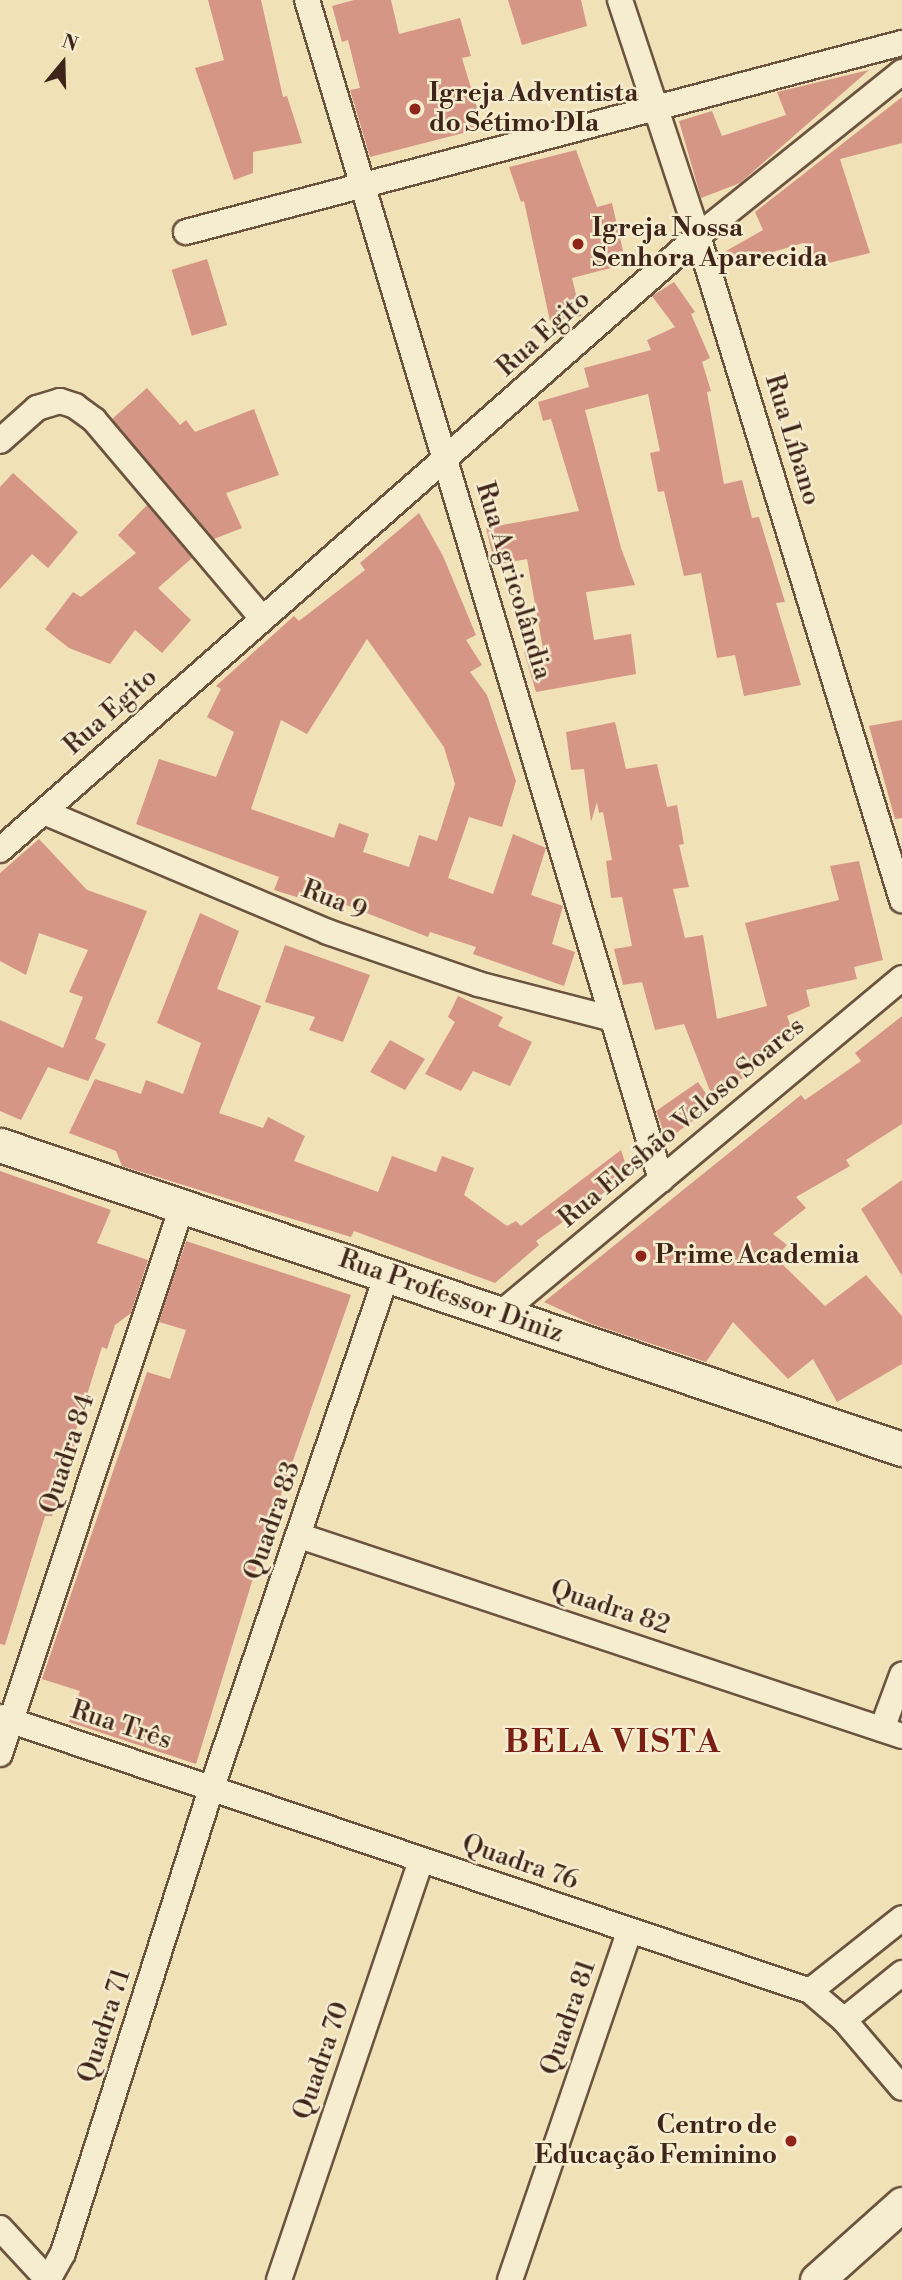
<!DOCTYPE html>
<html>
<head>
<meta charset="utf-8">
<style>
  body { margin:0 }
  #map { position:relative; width:902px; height:2280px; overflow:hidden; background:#f1e1b6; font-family:"Libre Bodoni",serif }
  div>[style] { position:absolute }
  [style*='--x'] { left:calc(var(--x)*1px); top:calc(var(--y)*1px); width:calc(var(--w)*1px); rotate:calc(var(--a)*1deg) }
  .building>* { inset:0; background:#d69686; transform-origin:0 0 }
  .roads { filter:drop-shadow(2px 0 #6c5340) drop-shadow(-2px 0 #6c5340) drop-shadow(0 2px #6c5340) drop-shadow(0 -2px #6c5340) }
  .street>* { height:24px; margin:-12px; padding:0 12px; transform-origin:12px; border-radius:12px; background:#f6ecd0 }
  .secondary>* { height:33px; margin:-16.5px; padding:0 16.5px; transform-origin:16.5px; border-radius:16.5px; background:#f6ecd0 }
  .dots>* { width:19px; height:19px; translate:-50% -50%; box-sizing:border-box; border:4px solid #f6ecd0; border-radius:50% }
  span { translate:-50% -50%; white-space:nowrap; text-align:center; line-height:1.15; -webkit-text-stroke:5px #f6ecd0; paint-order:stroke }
  .poi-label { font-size:26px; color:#3f2419; font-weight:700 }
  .left { translate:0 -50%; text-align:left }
  .right { translate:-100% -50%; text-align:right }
  .street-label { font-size:26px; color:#3f2419 }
  .district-label { font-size:33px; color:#7a1f14; font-weight:700; letter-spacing:2px }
  .north { position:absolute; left:28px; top:28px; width:70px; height:70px; -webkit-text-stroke:5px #f6ecd0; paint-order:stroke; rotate:19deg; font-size:19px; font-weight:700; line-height:28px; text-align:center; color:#3f2419 }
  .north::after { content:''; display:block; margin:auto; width:24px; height:32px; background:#3f2419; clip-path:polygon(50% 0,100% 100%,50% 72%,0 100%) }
</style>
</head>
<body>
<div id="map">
  <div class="building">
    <div style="clip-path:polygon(208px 0,261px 0,283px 97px,287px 96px,302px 143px,253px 152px,253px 173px,234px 180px,195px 68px,224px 60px)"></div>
    <div style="clip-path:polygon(354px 0,391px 0,399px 34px,460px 18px,471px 56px,462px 58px,483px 128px,370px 157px,350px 90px,360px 88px,348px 40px,342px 42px,332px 6px)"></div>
    <div style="clip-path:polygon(508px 0,581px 0,587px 26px,522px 45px)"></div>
    <div style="clip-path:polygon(869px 70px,740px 183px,701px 198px,679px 121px,712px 111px,722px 136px,786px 115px,777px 92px)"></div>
    <div style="clip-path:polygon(902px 97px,902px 143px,840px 159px,870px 253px,808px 268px,803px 243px,723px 267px,719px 255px,763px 230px,755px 212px)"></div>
    <div style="clip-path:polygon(576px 150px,597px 207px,612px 203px,626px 264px,572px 278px,581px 316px,550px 321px,524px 201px,521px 202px,509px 167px)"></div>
    <div style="left:207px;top:259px;width:69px;height:37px;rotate:73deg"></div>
    <div style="clip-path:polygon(674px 282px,695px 312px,691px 314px,710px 358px,702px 362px,711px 391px,707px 392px,724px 484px,742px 480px,752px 518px,759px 517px,785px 602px,776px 603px,801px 685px,744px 696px,735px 655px,717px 658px,701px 573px,684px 576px,664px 491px,658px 492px,650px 453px,660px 451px,648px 394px,585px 410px,621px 548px,635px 585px,586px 592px,594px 640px,631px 634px,636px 674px,536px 692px,524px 652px,543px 649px,527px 559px,495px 565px,486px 528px,579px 511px,551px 419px,543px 421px,538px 402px,589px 387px,584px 368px,651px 350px,647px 340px,675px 327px,652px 296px)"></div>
    <div style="clip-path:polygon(147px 388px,180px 425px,186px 420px,195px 432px,254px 409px,279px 475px,226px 493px,242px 528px,214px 539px,112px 419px)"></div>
    <div style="clip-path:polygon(13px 473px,78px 532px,48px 568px,32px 554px,0 589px,0 487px)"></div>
    <div style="clip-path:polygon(147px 505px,192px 558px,158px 588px,191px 620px,162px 653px,135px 630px,110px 664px,69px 648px,45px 629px,73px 592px,81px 597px,136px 553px,118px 535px)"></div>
    <div style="clip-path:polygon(evenodd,419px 513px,443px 556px,476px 635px,466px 640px,482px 665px,470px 672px,487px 695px,516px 781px,502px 827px,469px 817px,448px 878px,493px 894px,513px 834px,546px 848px,531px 895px,563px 906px,552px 944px,575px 952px,564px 986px,473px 954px,476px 947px,430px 932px,428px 937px,318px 894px,306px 892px,303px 899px,274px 890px,279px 877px,136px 824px,159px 759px,216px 777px,234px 732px,207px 717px,221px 689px,216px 686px,294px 616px,299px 621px,365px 570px,360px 563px,419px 513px,367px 639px,444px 747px,455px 784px,437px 841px,419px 835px,409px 867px,363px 852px,369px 834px,339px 823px,334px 838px,251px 809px,281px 720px,307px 734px,367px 639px)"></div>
    <div style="clip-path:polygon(902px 720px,902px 818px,895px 819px,869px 726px)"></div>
    <div style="clip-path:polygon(615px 722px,626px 769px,657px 764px,667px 807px,677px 805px,684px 844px,679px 845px,689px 887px,673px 889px,685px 938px,703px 935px,717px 1019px,767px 1006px,745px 923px,839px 900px,830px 866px,859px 861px,883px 960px,854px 967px,857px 979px,806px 990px,810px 1006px,787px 1016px,793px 1033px,772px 1046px,773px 1051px,746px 1071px,748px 1075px,712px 1096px,684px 1024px,655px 1030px,642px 982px,623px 985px,614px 949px,632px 946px,622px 897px,611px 898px,606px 861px,612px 860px,603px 812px,599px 813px,597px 802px,591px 822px,584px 769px,571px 770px,566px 732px)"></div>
    <div style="clip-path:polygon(39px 839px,87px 890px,147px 911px,95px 1039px,106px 1044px,88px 1081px,48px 1067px,21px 1120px,0 1111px,0 1020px,63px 1048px,83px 997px,69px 992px,88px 950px,39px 933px,26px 975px,0 961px,0 873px)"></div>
    <div style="clip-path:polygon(200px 913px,239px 931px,217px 989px,261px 1006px,219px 1113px,263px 1128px,268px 1117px,305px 1136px,294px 1161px,378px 1192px,392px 1156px,436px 1172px,442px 1156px,474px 1168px,464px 1195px,507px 1226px,516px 1221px,521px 1226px,621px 1150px,629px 1175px,536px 1241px,539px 1245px,495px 1283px,354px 1231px,351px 1237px,122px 1166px,116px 1151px,69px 1133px,95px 1079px,141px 1094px,146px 1080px,183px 1094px,201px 1043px,157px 1023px)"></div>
    <div style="clip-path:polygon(285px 945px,370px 975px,343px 1042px,309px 1030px,315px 1017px,265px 1002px)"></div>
    <div style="clip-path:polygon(458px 996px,503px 1017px,498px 1026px,532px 1042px,510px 1086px,473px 1071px,461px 1091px,425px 1074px,455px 1022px,448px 1017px)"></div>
    <div style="clip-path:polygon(902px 1016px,902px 1124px,846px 1160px,850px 1166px,796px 1197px,806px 1208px,773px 1234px,787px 1245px,775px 1257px,825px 1306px,866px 1275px,902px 1316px,902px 1364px,837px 1402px,813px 1359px,788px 1379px,733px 1322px,706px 1362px,592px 1324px,544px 1302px,801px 1095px,805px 1100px,861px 1061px,855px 1053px)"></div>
    <div style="clip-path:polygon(390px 1040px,425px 1059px,405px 1090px,370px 1072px)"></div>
    <div style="clip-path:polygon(698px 1082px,714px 1105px,667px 1140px,656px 1111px)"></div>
    <div style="clip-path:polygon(0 1171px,111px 1210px,97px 1243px,148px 1260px,131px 1313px,115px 1325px,107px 1349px,102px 1347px,74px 1436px,80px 1438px,52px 1516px,45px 1516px,5px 1645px,0 1644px)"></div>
    <div style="clip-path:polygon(902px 1180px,902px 1276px,861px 1209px)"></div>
    <div style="clip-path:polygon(186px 1241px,351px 1295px,262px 1549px,196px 1764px,69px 1722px,80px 1691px,42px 1679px,147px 1372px,170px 1379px,186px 1330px,159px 1322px)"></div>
  </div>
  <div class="roads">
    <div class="street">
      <div style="--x:307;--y:0;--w:1232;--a:73.3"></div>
      <div style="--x:620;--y:0;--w:249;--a:71.7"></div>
      <div style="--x:698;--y:236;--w:695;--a:72.92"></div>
      <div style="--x:186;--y:232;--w:741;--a:-14.79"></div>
      <div style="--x:0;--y:441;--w:50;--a:-41.7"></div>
      <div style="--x:37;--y:408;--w:24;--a:-17"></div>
      <div style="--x:60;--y:401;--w:16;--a:18"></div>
      <div style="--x:75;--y:406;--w:24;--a:36"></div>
      <div style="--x:94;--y:420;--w:260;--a:49.7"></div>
      <div style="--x:44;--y:812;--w:308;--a:22.9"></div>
      <div style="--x:328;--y:932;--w:159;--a:19.1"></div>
      <div style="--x:478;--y:984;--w:139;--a:14.5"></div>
      <div style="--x:0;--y:850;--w:930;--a:-41.34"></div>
      <div style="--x:698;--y:236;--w:262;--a:-38.8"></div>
      <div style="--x:500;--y:1314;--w:524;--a:-39.89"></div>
      <div style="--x:300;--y:1536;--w:634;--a:18.38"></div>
      <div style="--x:0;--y:1717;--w:855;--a:18.69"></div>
      <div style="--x:810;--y:1991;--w:45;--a:40.5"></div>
      <div style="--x:844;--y:2020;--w:89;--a:49.5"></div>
      <div style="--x:882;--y:1729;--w:58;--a:-69.7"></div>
      <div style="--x:0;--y:1754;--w:577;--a:-71.63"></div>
      <div style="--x:810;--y:1991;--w:117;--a:-38.4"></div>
      <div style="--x:844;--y:2020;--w:75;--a:-39"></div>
      <div style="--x:0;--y:2228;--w:71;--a:47.3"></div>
      <div style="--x:48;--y:2280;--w:31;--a:-61"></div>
      <div style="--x:63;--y:2253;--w:489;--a:-72.3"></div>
      <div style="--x:212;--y:1787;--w:542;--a:-71.16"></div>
      <div style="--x:279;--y:2280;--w:443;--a:-71.3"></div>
      <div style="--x:510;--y:2280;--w:367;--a:-71.1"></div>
    </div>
    <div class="secondary">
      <div style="--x:0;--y:1145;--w:952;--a:18.63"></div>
      <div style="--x:817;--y:2280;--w:114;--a:-41.8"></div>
    </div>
  </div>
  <div class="dots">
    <div style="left:415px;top:109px;background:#8f2418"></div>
    <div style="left:578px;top:244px;background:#8f2418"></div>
    <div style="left:641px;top:1256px;background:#8f2418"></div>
    <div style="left:791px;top:2141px;background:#8f2418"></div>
  </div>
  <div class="poi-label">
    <span class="left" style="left:429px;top:109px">Igreja Adventista<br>do Sétimo DIa</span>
    <span class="left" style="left:592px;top:244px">Igreja Nossa<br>Senhora Aparecida</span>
    <span class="left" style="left:655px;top:1256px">Prime Academia</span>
    <span class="right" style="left:777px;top:2141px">Centro de<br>Educação Feminino</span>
  </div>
  <div class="street-label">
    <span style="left:544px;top:334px;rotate:-42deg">Rua Egito</span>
    <span style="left:792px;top:440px;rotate:73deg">Rua Líbano</span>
    <span style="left:513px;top:581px;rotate:73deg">Rua Agricolândia</span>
    <span style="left:111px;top:712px;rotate:-42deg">Rua Egito</span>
    <span style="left:334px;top:901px;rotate:21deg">Rua 9</span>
    <span style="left:682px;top:1123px;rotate:-40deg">Rua Elesbão Veloso Soares</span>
    <span style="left:451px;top:1297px;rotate:19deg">Rua Professor Diniz</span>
    <span style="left:68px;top:1454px;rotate:-72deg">Quadra 84</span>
    <span style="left:273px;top:1521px;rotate:-71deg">Quadra 83</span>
    <span style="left:610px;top:1608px;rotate:18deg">Quadra 82</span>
    <span style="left:121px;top:1726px;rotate:18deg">Rua Três</span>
    <span style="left:520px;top:1863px;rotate:19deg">Quadra 76</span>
    <span style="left:569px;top:2018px;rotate:-71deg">Quadra 81</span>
    <span style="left:105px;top:2026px;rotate:-72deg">Quadra 71</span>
    <span style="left:322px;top:2061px;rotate:-71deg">Quadra 70</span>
  </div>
  <div class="district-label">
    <span style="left:613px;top:1743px">BELA VISTA</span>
  </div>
  <div class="north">N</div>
</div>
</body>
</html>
